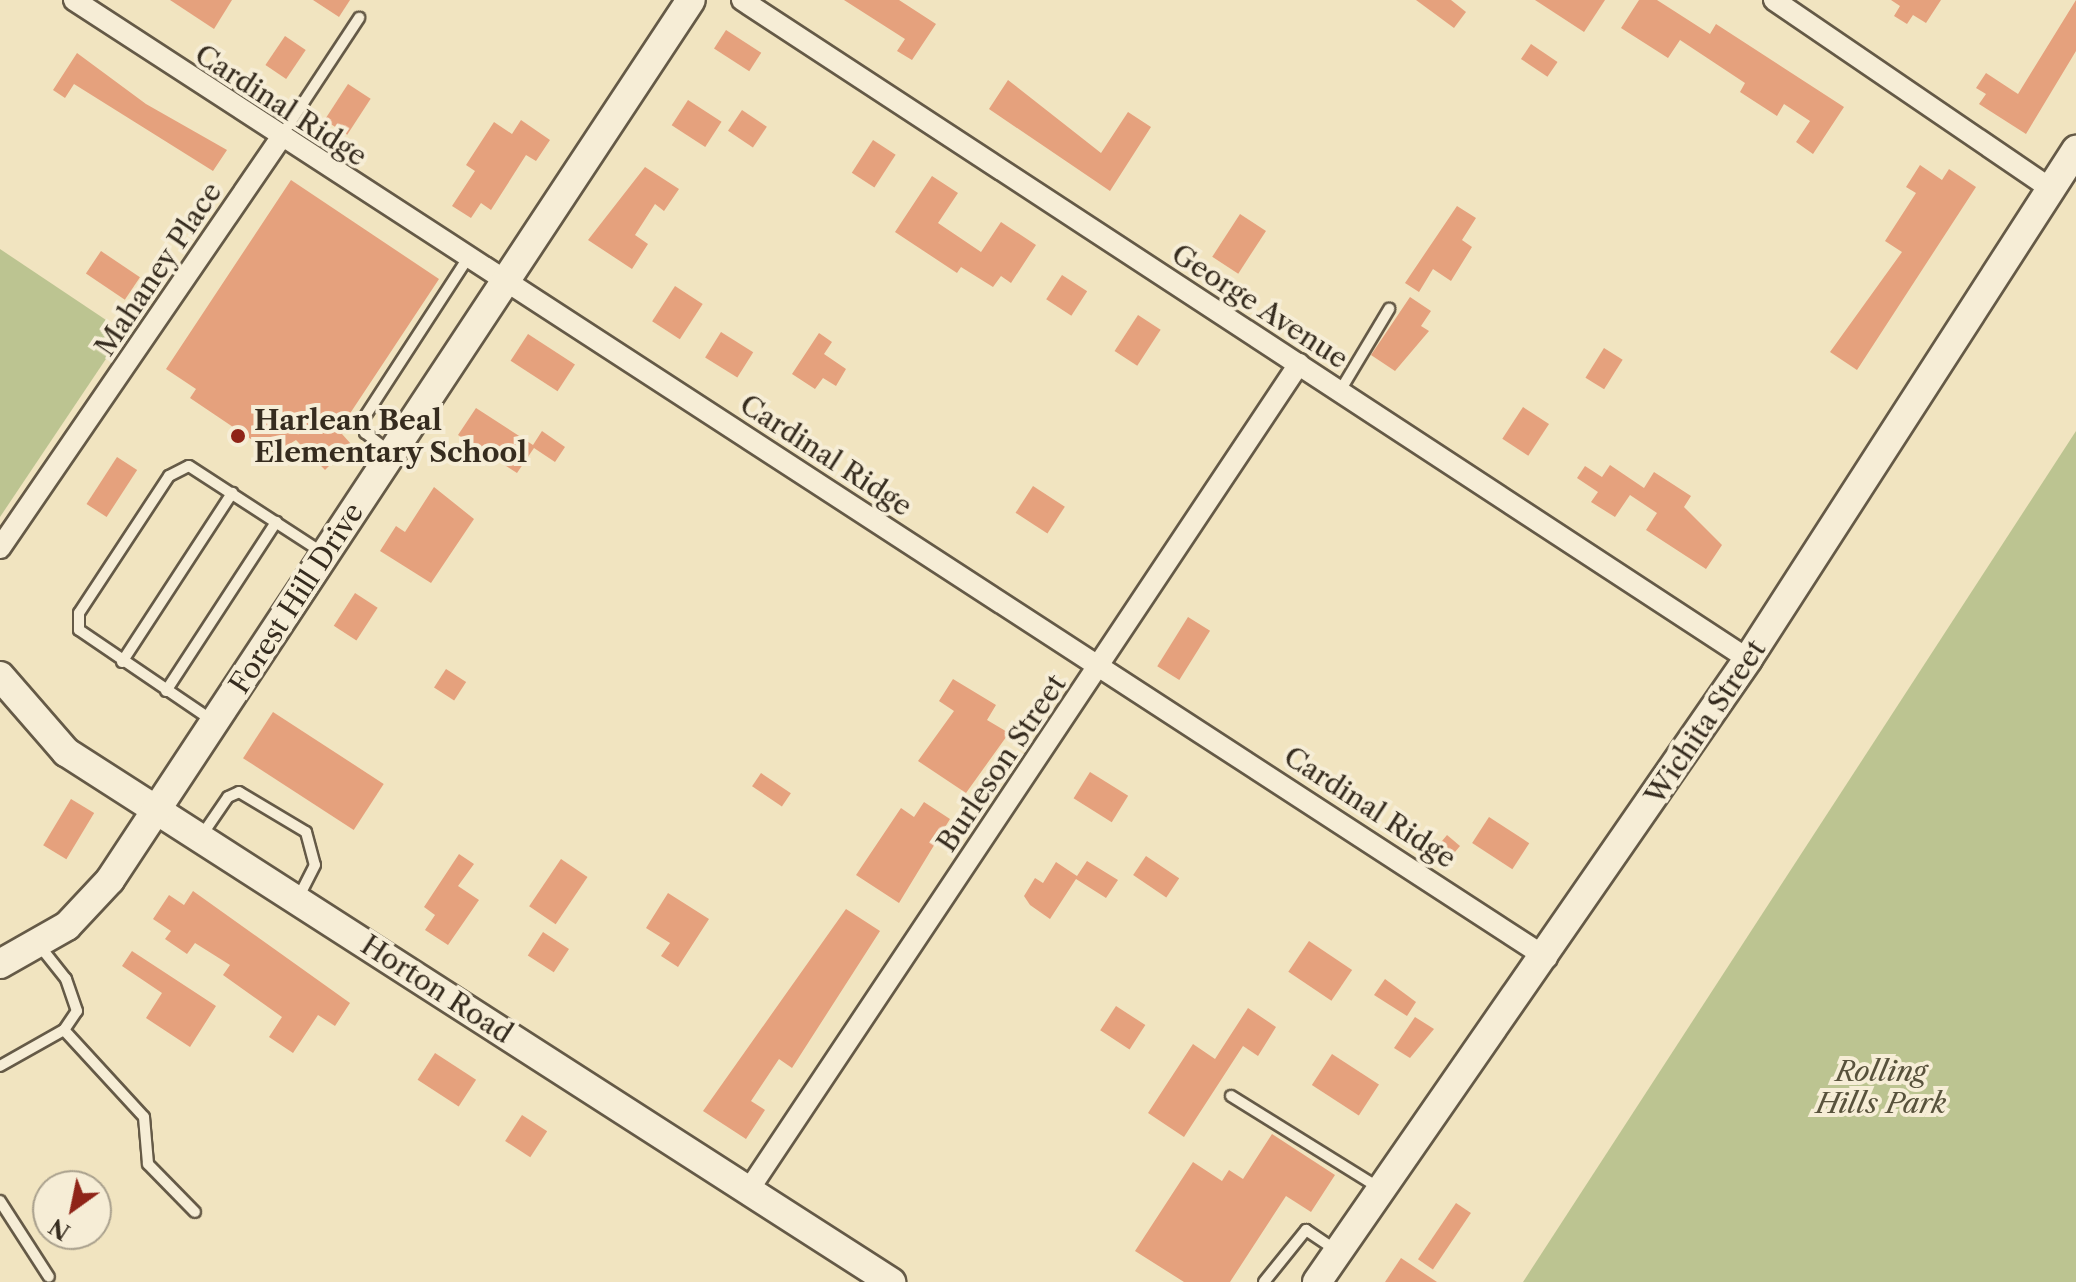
<!DOCTYPE html>
<html>
<head>
<meta charset="utf-8">
<style>
  body { margin:0 }
  #map { position:relative; width:2076px; height:1282px; overflow:hidden; background:#f1e4c0; font-family:"Libre Caslon Text",serif }
  div>[style] { position:absolute }
  [style*='--x'] { left:calc(var(--x)*1px); top:calc(var(--y)*1px); width:calc(var(--w)*1px); rotate:calc(var(--a)*1deg) }
  .green>* { inset:0; background:#bcc491 }
  .building>* { inset:0; background:#e5a17d; transform-origin:0 0 }
  .roads { filter:drop-shadow(2px 0 #655a47) drop-shadow(-2px 0 #655a47) drop-shadow(0 2px #655a47) drop-shadow(0 -2px #655a47) }
  .lane>* { height:10px; margin:-5px; padding:0 5px; transform-origin:5px; border-radius:5px; background:#f6edd6 }
  .street>* { height:20px; margin:-10px; padding:0 10px; transform-origin:10px; border-radius:10px; background:#f6edd6 }
  .secondary>* { height:28px; margin:-14px; padding:0 14px; transform-origin:14px; border-radius:14px; background:#f6edd6 }
  .dots>* { width:22px; height:22px; translate:-50% -50%; box-sizing:border-box; border:4px solid #f6edd6; border-radius:50% }
  span { translate:-50% -50%; white-space:nowrap; text-align:center; line-height:1.15; -webkit-text-stroke:8px #f6edd6; paint-order:stroke }
  .street-label { font-size:28px; color:#362c1f }
  .poi-label { font-size:28px; color:#362c1f; font-weight:700 }
  .left { translate:0 -50%; text-align:left }
  .park-label { font-size:28px; color:#58523c; font-style:italic }
  .north { position:absolute; left:32px; top:1170px; width:80px; height:80px; box-sizing:border-box; background:#f6edd6; border:2px solid #a9a08d; border-radius:50%; rotate:213deg; font-size:22px; font-weight:700; line-height:32px; text-align:center; color:#362c1f }
  .north::after { content:''; display:block; margin:auto; width:28px; height:36px; background:#8f2418; clip-path:polygon(50% 0,100% 100%,50% 72%,0 100%) }
</style>
</head>
<body>
<div id="map">
  <div class="green">
    <div style="clip-path:polygon(0 249px,124px 332px,0 517px)"></div>
    <div style="clip-path:polygon(2076px 431px,2076px 1282px,1523px 1282px)"></div>
  </div>
  <div class="building">
    <div style="clip-path:polygon(170px 0,232px 0,214px 29px)"></div>
    <div style="clip-path:polygon(313px 0,350px 0,339px 17px)"></div>
    <div style="clip-path:polygon(844px 0,899px 0,936px 24px,912px 60px,897px 51px,905px 39px)"></div>
    <div style="clip-path:polygon(1416px 0,1451px 0,1466px 12px,1454px 28px)"></div>
    <div style="clip-path:polygon(1535px 0,1605px 0,1584px 32px)"></div>
    <div style="clip-path:polygon(1639px 0,1657px 0,1710px 34px,1716px 24px,1844px 107px,1813px 154px,1796px 142px,1810px 121px,1784px 104px,1777px 116px,1740px 92px,1745px 83px,1680px 40px,1668px 58px,1621px 28px)"></div>
    <div style="clip-path:polygon(1891px 0,1941px 0,1926px 23px,1913px 15px,1907px 24px,1894px 16px,1900px 6px)"></div>
    <div style="clip-path:polygon(2076px 0,2076px 51px,2026px 134px,1979px 104px,1986px 94px,1976px 88px,1986px 73px,2018px 94px)"></div>
    <div style="left:726px;top:30px;width:42px;height:22px;rotate:33deg"></div>
    <div style="left:285px;top:36px;width:25px;height:35px;rotate:34deg"></div>
    <div style="left:1531px;top:44px;width:32px;height:18px;rotate:34deg"></div>
    <div style="clip-path:polygon(77px 53px,146px 104px,227px 150px,213px 171px,74px 84px,65px 98px,53px 90px)"></div>
    <div style="clip-path:polygon(1008px 80px,1101px 153px,1128px 112px,1151px 127px,1110px 191px,989px 109px)"></div>
    <div style="left:348px;top:84px;width:27px;height:43px;rotate:33deg"></div>
    <div style="left:688px;top:100px;width:40px;height:30px;rotate:33deg"></div>
    <div style="left:742px;top:110px;width:30px;height:25px;rotate:34deg"></div>
    <div style="clip-path:polygon(521px 120px,550px 140px,536px 161px,526px 155px,491px 210px,481px 203px,471px 218px,452px 206px,475px 171px,466px 165px,494px 122px,512px 134px)"></div>
    <div style="left:873px;top:140px;width:27px;height:39px;rotate:33deg"></div>
    <div style="clip-path:polygon(1920px 165px,1942px 180px,1949px 169px,1976px 187px,1857px 370px,1830px 352px,1902px 252px,1885px 241px,1916px 193px,1906px 187px)"></div>
    <div style="clip-path:polygon(645px 167px,679px 189px,664px 211px,655px 204px,635px 235px,648px 244px,632px 269px,588px 240px)"></div>
    <div style="clip-path:polygon(932px 176px,958px 193px,938px 223px,981px 252px,1001px 222px,1036px 245px,1011px 283px,1001px 276px,993px 287px,961px 267px,957px 273px,895px 232px)"></div>
    <div style="clip-path:polygon(291px 180px,439px 279px,349px 415px,356px 421px,342px 434px,351px 444px,325px 470px,296px 440px,273px 454px,190px 398px,196px 389px,166px 369px)"></div>
    <div style="clip-path:polygon(1457px 206px,1476px 218px,1462px 240px,1472px 247px,1451px 281px,1433px 269px,1419px 292px,1405px 283px)"></div>
    <div style="left:1240px;top:214px;width:31px;height:51px;rotate:33deg"></div>
    <div style="left:101px;top:251px;width:47px;height:27px;rotate:34deg"></div>
    <div style="left:1062px;top:275px;width:30px;height:29px;rotate:33deg"></div>
    <div style="left:675px;top:286px;width:33px;height:42px;rotate:33deg"></div>
    <div style="clip-path:polygon(1410px 297px,1431px 311px,1421px 326px,1429px 331px,1395px 371px,1371px 355px)"></div>
    <div style="left:1138px;top:315px;width:27px;height:43px;rotate:33deg"></div>
    <div style="left:721px;top:332px;width:38px;height:30px;rotate:32deg"></div>
    <div style="clip-path:polygon(819px 333px,832px 342px,824px 354px,846px 369px,836px 386px,823px 378px,815px 389px,792px 374px)"></div>
    <div style="left:528px;top:334px;width:56px;height:32px;rotate:33deg"></div>
    <div style="left:1604px;top:348px;width:22px;height:35px;rotate:32deg"></div>
    <div style="left:1523px;top:407px;width:31px;height:38px;rotate:33deg"></div>
    <div style="clip-path:polygon(476px 408px,533px 445px,542px 431px,565px 447px,555px 462px,534px 448px,517px 473px,458px 435px)"></div>
    <div style="left:117px;top:457px;width:24px;height:56px;rotate:33deg"></div>
    <div style="clip-path:polygon(1610px 465px,1644px 488px,1654px 472px,1691px 496px,1684px 507px,1722px 545px,1706px 569px,1646px 530px,1657px 513px,1630px 495px,1615px 517px,1591px 502px,1598px 492px,1577px 478px,1585px 466px,1602px 477px)"></div>
    <div style="left:1033px;top:486px;width:38px;height:32px;rotate:33deg"></div>
    <div style="clip-path:polygon(434px 487px,474px 519px,431px 583px,380px 551px,396px 526px,405px 532px)"></div>
    <div style="left:355px;top:593px;width:27px;height:39px;rotate:33deg"></div>
    <div style="left:1188px;top:617px;width:26px;height:58px;rotate:32deg"></div>
    <div style="left:446px;top:669px;width:24px;height:22px;rotate:33deg"></div>
    <div style="clip-path:polygon(953px 679px,996px 705px,987px 720px,1009px 733px,966px 793px,918px 761px,954px 711px,939px 701px)"></div>
    <div style="left:273px;top:712px;width:132px;height:55px;rotate:33deg"></div>
    <div style="left:1090px;top:772px;width:45px;height:31px;rotate:32deg"></div>
    <div style="left:761px;top:773px;width:36px;height:16px;rotate:34deg"></div>
    <div style="left:71px;top:799px;width:27px;height:54px;rotate:31deg"></div>
    <div style="clip-path:polygon(924px 802px,950px 819px,899px 903px,856px 875px,901px 808px,914px 817px)"></div>
    <div style="left:1489px;top:817px;width:48px;height:31px;rotate:33deg"></div>
    <div style="left:1447px;top:835px;width:17px;height:21px;rotate:40deg"></div>
    <div style="clip-path:polygon(459px 854px,474px 864px,458px 886px,479px 900px,448px 945px,425px 930px,435px 915px,424px 907px)"></div>
    <div style="left:1146px;top:856px;width:40px;height:23px;rotate:34deg"></div>
    <div style="left:561px;top:859px;width:32px;height:57px;rotate:34deg"></div>
    <div style="clip-path:polygon(1087px 861px,1118px 880px,1106px 898px,1076px 879px,1050px 919px,1030px 905px,1024px 896px,1035px 878px,1043px 883px,1056px 862px,1077px 876px)"></div>
    <div style="clip-path:polygon(193px 891px,350px 1003px,335px 1026px,318px 1015px,293px 1053px,269px 1037px,282px 1017px,223px 975px,230px 965px,195px 943px,187px 954px,165px 939px,171px 931px,153px 919px,169px 895px,184px 905px)"></div>
    <div style="clip-path:polygon(668px 893px,709px 919px,678px 967px,661px 956px,670px 943px,646px 928px)"></div>
    <div style="clip-path:polygon(846px 909px,880px 931px,792px 1068px,779px 1059px,751px 1101px,765px 1110px,746px 1139px,703px 1111px)"></div>
    <div style="left:543px;top:932px;width:31px;height:28px;rotate:33deg"></div>
    <div style="left:1309px;top:941px;width:52px;height:37px;rotate:34deg"></div>
    <div style="clip-path:polygon(132px 951px,216px 1006px,190px 1047px,146px 1018px,162px 993px,122px 966px)"></div>
    <div style="clip-path:polygon(1385px 979px,1416px 1002px,1407px 1016px,1374px 995px)"></div>
    <div style="left:1116px;top:1006px;width:35px;height:29px;rotate:33deg"></div>
    <div style="clip-path:polygon(1248px 1008px,1276px 1027px,1258px 1056px,1243px 1046px,1184px 1137px,1148px 1113px,1193px 1044px,1215px 1059px)"></div>
    <div style="clip-path:polygon(1415px 1017px,1434px 1029px,1410px 1058px,1394px 1048px)"></div>
    <div style="left:435px;top:1053px;width:49px;height:32px;rotate:33deg"></div>
    <div style="left:1332px;top:1054px;width:56px;height:37px;rotate:33deg"></div>
    <div style="left:522px;top:1115px;width:30px;height:31px;rotate:33deg"></div>
    <div style="clip-path:polygon(1272px 1134px,1335px 1175px,1311px 1212px,1286px 1196px,1230px 1282px,1184px 1282px,1135px 1251px,1193px 1162px,1222px 1181px,1229px 1170px,1243px 1179px)"></div>
    <div style="left:1456px;top:1203px;width:18px;height:68px;rotate:34deg"></div>
    <div style="clip-path:polygon(1401px 1258px,1437px 1282px,1385px 1282px)"></div>
  </div>
  <div class="roads">
    <div class="lane">
      <div style="--x:280;--y:138;--w:144;--a:-56.6"></div>
      <div style="--x:1340;--y:391;--w:96;--a:-59.1"></div>
      <div style="--x:391;--y:453;--w:33;--a:-142"></div>
      <div style="--x:365;--y:433;--w:15;--a:-94"></div>
      <div style="--x:364;--y:418;--w:191;--a:-57"></div>
      <div style="--x:122;--y:662;--w:202;--a:-56.9"></div>
      <div style="--x:166;--y:691;--w:202;--a:-56.9"></div>
      <div style="--x:213;--y:721;--w:162;--a:-145.8"></div>
      <div style="--x:79;--y:630;--w:17;--a:-90"></div>
      <div style="--x:79;--y:613;--w:164;--a:-56.7"></div>
      <div style="--x:169;--y:476;--w:22;--a:-27"></div>
      <div style="--x:189;--y:466;--w:160;--a:33"></div>
      <div style="--x:202;--y:835;--w:46;--a:-55.6"></div>
      <div style="--x:228;--y:797;--w:12;--a:-24"></div>
      <div style="--x:239;--y:792;--w:78;--a:30.8"></div>
      <div style="--x:306;--y:832;--w:34;--a:75"></div>
      <div style="--x:315;--y:865;--w:37;--a:117"></div>
      <div style="--x:64;--y:1030;--w:118;--a:47.4"></div>
      <div style="--x:144;--y:1117;--w:47;--a:85.1"></div>
      <div style="--x:148;--y:1164;--w:67;--a:45.6"></div>
      <div style="--x:0;--y:1066;--w:73;--a:-29.4"></div>
      <div style="--x:64;--y:1030;--w:23;--a:-56"></div>
      <div style="--x:77;--y:1011;--w:34;--a:-109"></div>
      <div style="--x:66;--y:979;--w:43;--a:-128.5"></div>
      <div style="--x:1231;--y:1096;--w:176;--a:31.8"></div>
      <div style="--x:0;--y:1201;--w:90;--a:57.2"></div>
      <div style="--x:1264;--y:1282;--w:67;--a:-51.1"></div>
      <div style="--x:1306;--y:1230;--w:36;--a:34"></div>
    </div>
    <div class="street">
      <div style="--x:74;--y:0;--w:1757;--a:33.04"></div>
      <div style="--x:742;--y:0;--w:1203;--a:33.23"></div>
      <div style="--x:1774;--y:0;--w:335;--a:34.3"></div>
      <div style="--x:0;--y:548;--w:494;--a:-55.6"></div>
      <div style="--x:748;--y:1191;--w:994;--a:-56.33"></div>
    </div>
    <div class="secondary">
      <div style="--x:0;--y:676;--w:101;--a:49"></div>
      <div style="--x:66;--y:752;--w:981;--a:32.72"></div>
      <div style="--x:0;--y:964;--w:77;--a:-29.6"></div>
      <div style="--x:67;--y:926;--w:63;--a:-46.9"></div>
      <div style="--x:110;--y:880;--w:1054;--a:-56.57"></div>
      <div style="--x:1317;--y:1282;--w:758;--a:-55.32"></div>
      <div style="--x:1748;--y:659;--w:606;--a:-57.2"></div>
    </div>
  </div>
  <div class="dots">
    <div style="left:238px;top:436px;background:#8f2418"></div>
  </div>
  <div class="street-label">
    <span style="left:281px;top:105px;rotate:33deg">Cardinal Ridge</span>
    <span style="left:158px;top:269px;rotate:-56deg">Mahaney Place</span>
    <span style="left:1260px;top:306px;rotate:33deg">George Avenue</span>
    <span style="left:826px;top:455px;rotate:33deg">Cardinal Ridge</span>
    <span style="left:296px;top:598px;rotate:-57deg">Forest Hill Drive</span>
    <span style="left:1705px;top:722px;rotate:-56deg">Wichita Street</span>
    <span style="left:1001px;top:763px;rotate:-56deg">Burleson Street</span>
    <span style="left:1370px;top:807px;rotate:33deg">Cardinal Ridge</span>
    <span style="left:437px;top:989px;rotate:33deg">Horton Road</span>
  </div>
  <div class="poi-label">
    <span class="left" style="left:254px;top:436px">Harlean Beal<br>Elementary School</span>
  </div>
  <div class="park-label">
    <span style="left:1881px;top:1087px">Rolling<br>Hills Park</span>
  </div>
  <div class="north">N</div>
</div>
</body>
</html>
